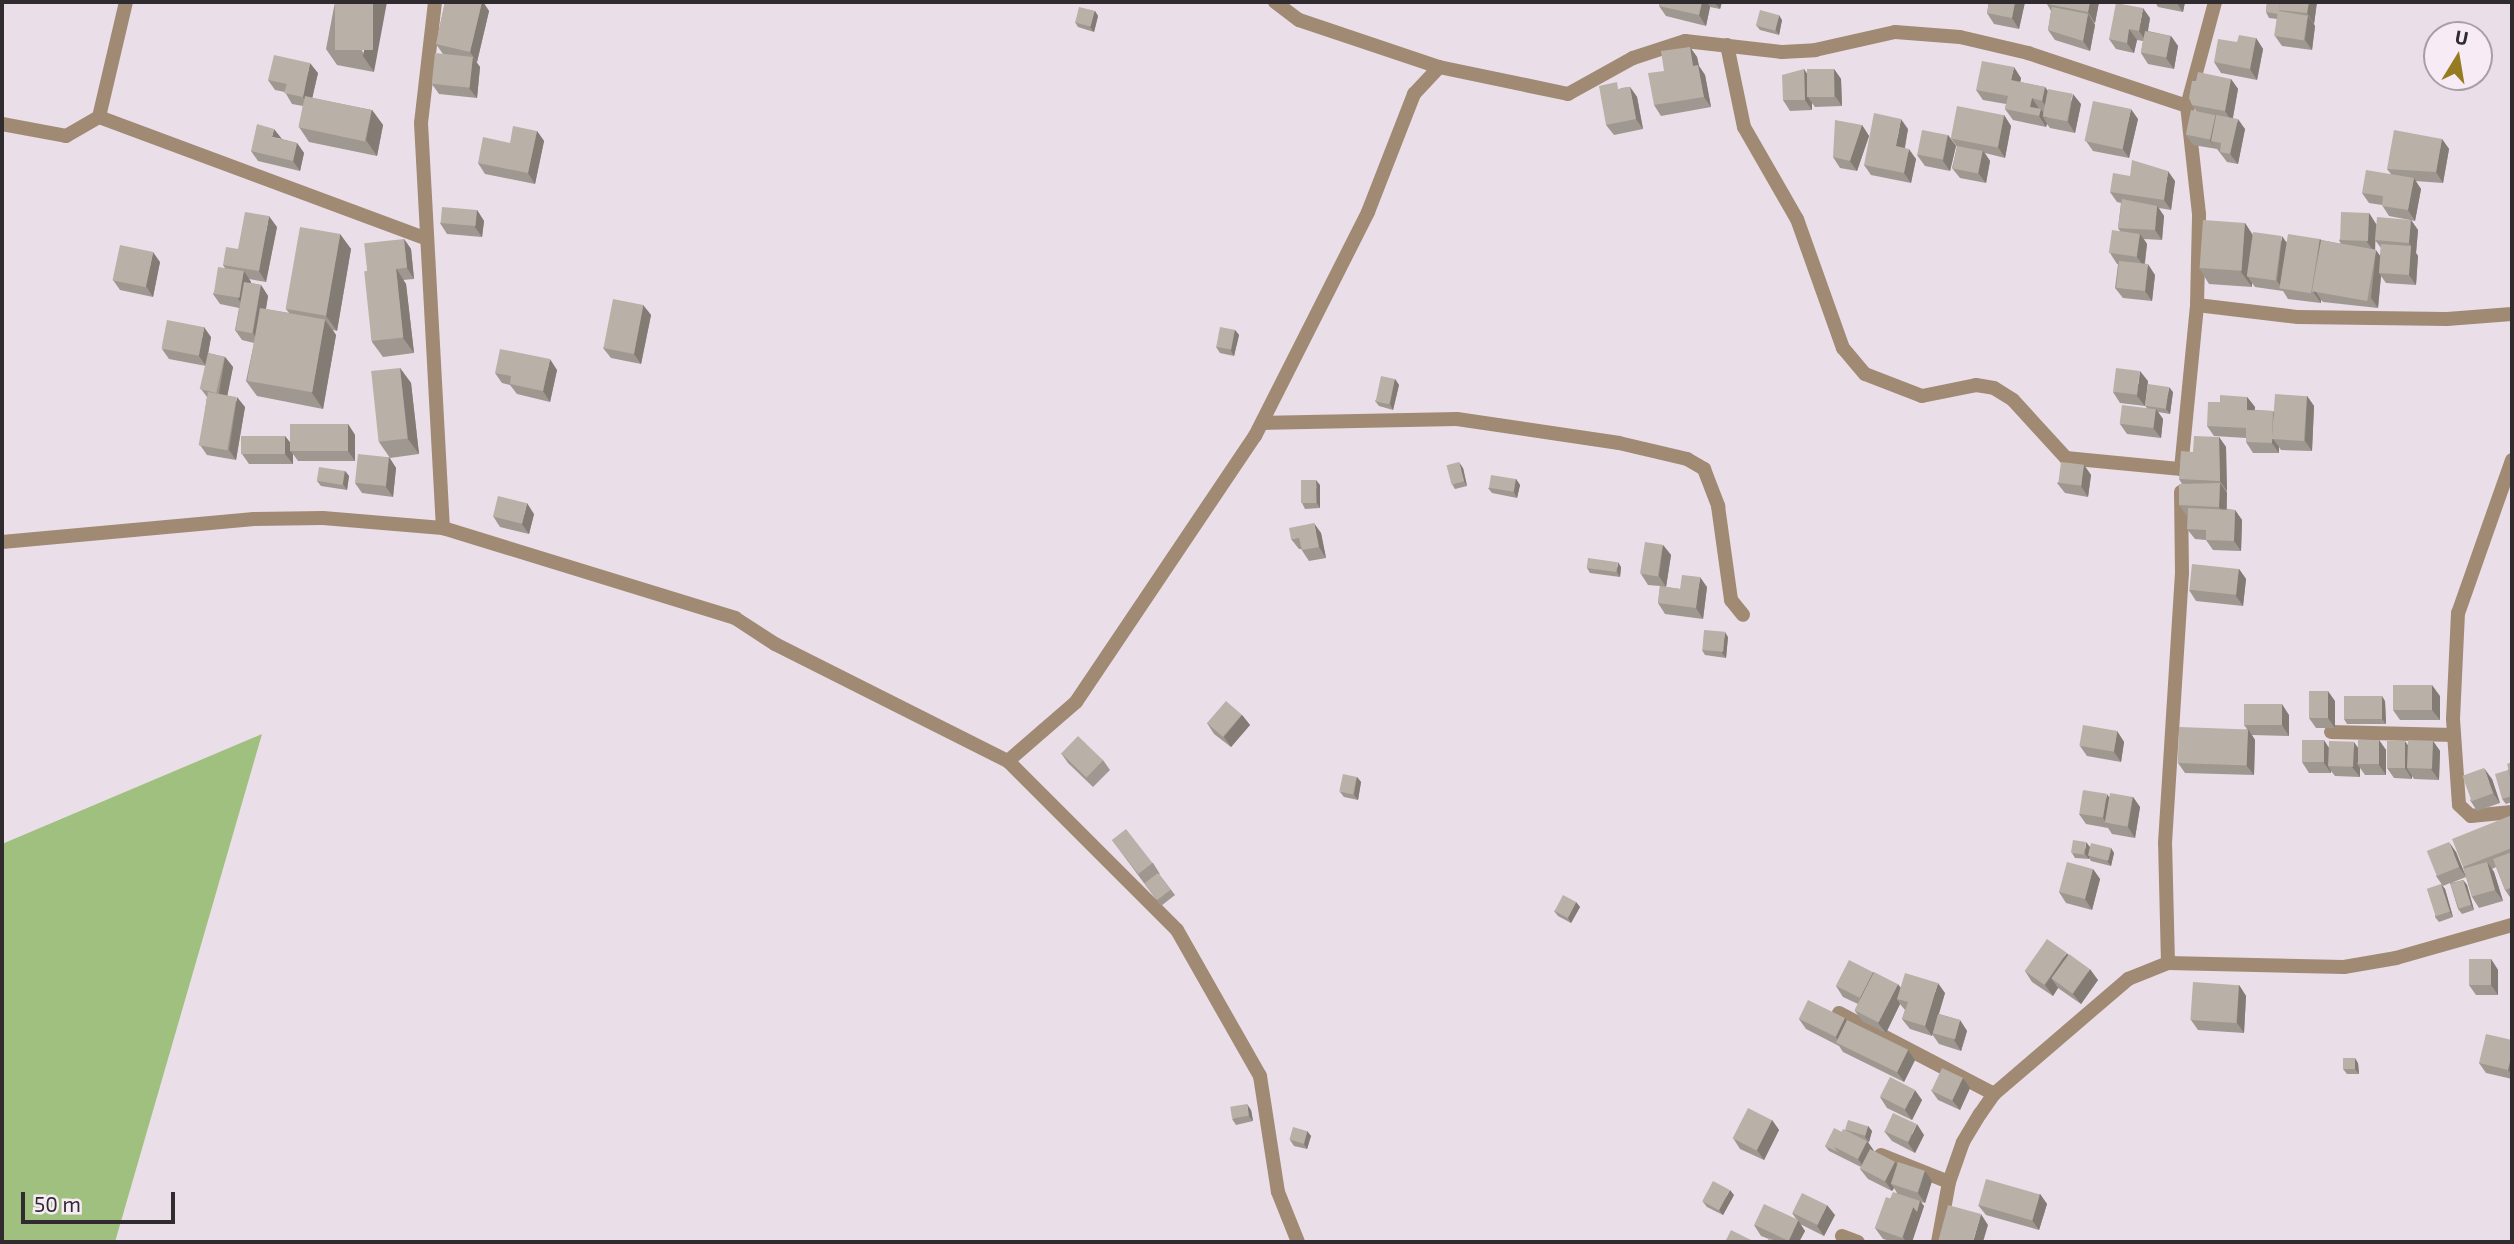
<!DOCTYPE html>
<html>
<head>
<meta charset="utf-8">
<style>
  body { margin:0 }
  #map { position:relative; width:2514px; height:1244px; overflow:hidden; background:#eadfe9; font-family:"Exo 2",sans-serif }
  div>[style] { position:absolute }
  [style*='--x'] { left:calc(var(--x)*1px); top:calc(var(--y)*1px); width:calc(var(--w)*1px); rotate:calc(var(--a)*1deg) }
  .forest>* { inset:0; background:#a0c07f }
  .street>* { height:14px; margin:-7px; padding:0 7px; transform-origin:7px; border-radius:7px; background:#a18a74 }
  .wall>* { inset:0; background:#9f9890 }
  .shaded-wall>* { inset:0; background:#827c75 }
  .building>* { inset:0; background:#b9b1a7; transform-origin:0 0 }
  span { translate:-50% -50%; white-space:nowrap; text-align:center; line-height:1.15; -webkit-text-stroke:7px #f7ecf6; paint-order:stroke }
  .frame { position:absolute; inset:0; border:4px solid #2f2b2f; pointer-events:none }
  .north { position:absolute; left:2423px; top:21px; width:70px; height:70px; box-sizing:border-box; background:#f7ecf6; border:2px solid #a79fa6; border-radius:50%; rotate:11deg; font-size:19px; font-weight:700; line-height:28px; text-align:center; color:#2f2b2f }
  .north::after { content:''; display:block; margin:auto; width:24px; height:32px; background:#977b23; clip-path:polygon(50% 0,100% 100%,50% 72%,0 100%) }
  .scale { position:absolute; left:21px; top:1192px; width:154px; height:32px; box-sizing:border-box; border:4px solid #2f2b2f; border-top:0; padding-left:9px; font-size:21px; line-height:24px; white-space:nowrap; color:#2f2b2f; -webkit-text-stroke:5px #f7ecf6; paint-order:stroke }
</style>
</head>
<body>
<div id="map">
  <div class="forest">
    <div style="clip-path:polygon(262px 734px,115px 1242px,2px 1242px,2px 844px)"></div>
  </div>
  <div class="street">
    <div style="--x:435;--y:2;--w:122;--a:96.6"></div>
    <div style="--x:421;--y:123;--w:406;--a:86.9"></div>
    <div style="--x:1275;--y:2;--w:30;--a:37"></div>
    <div style="--x:1299;--y:20;--w:148;--a:18.6"></div>
    <div style="--x:1727;--y:45;--w:84;--a:78.3"></div>
    <div style="--x:1744;--y:127;--w:106;--a:60.1"></div>
    <div style="--x:1797;--y:219;--w:137;--a:70.4"></div>
    <div style="--x:1843;--y:348;--w:34;--a:50"></div>
    <div style="--x:1865;--y:374;--w:61;--a:21.1"></div>
    <div style="--x:1922;--y:396;--w:55;--a:-11.5"></div>
    <div style="--x:1976;--y:385;--w:18;--a:9"></div>
    <div style="--x:1994;--y:388;--w:22;--a:32"></div>
    <div style="--x:2013;--y:400;--w:79;--a:47.6"></div>
    <div style="--x:2066;--y:458;--w:116;--a:5.5"></div>
    <div style="--x:99;--y:117;--w:348;--a:20.4"></div>
    <div style="--x:2;--y:124;--w:65;--a:10.6"></div>
    <div style="--x:66;--y:136;--w:38;--a:-30"></div>
    <div style="--x:99;--y:117;--w:118;--a:-76.8"></div>
    <div style="--x:2197;--y:305;--w:102;--a:6.8"></div>
    <div style="--x:2298;--y:317;--w:149;--a:0.8"></div>
    <div style="--x:2447;--y:319;--w:65;--a:-4.4"></div>
    <div style="--x:1262;--y:423;--w:195;--a:-1.2"></div>
    <div style="--x:1457;--y:419;--w:164;--a:8.4"></div>
    <div style="--x:1619;--y:443;--w:70;--a:13.2"></div>
    <div style="--x:1687;--y:459;--w:20;--a:30"></div>
    <div style="--x:1704;--y:469;--w:40;--a:69"></div>
    <div style="--x:1718;--y:506;--w:95;--a:82.1"></div>
    <div style="--x:1731;--y:600;--w:19;--a:51"></div>
    <div style="--x:2512;--y:460;--w:162;--a:109.4"></div>
    <div style="--x:2458;--y:613;--w:106;--a:92.7"></div>
    <div style="--x:2453;--y:719;--w:86;--a:86"></div>
    <div style="--x:2459;--y:805;--w:16;--a:43"></div>
    <div style="--x:2471;--y:816;--w:41;--a:-5.6"></div>
    <div style="--x:2181;--y:469;--w:165;--a:-84.4"></div>
    <div style="--x:2197;--y:305;--w:91;--a:-88.7"></div>
    <div style="--x:2199;--y:214;--w:109;--a:-96.3"></div>
    <div style="--x:2187;--y:106;--w:108;--a:-74.9"></div>
    <div style="--x:2;--y:542;--w:253;--a:-5.2"></div>
    <div style="--x:254;--y:519;--w:69;--a:-0.8"></div>
    <div style="--x:323;--y:518;--w:120;--a:4.8"></div>
    <div style="--x:443;--y:528;--w:306;--a:17.1"></div>
    <div style="--x:735;--y:618;--w:48;--a:33"></div>
    <div style="--x:775;--y:644;--w:261;--a:26.7"></div>
    <div style="--x:1008;--y:761;--w:239;--a:45"></div>
    <div style="--x:1177;--y:930;--w:168;--a:60.4"></div>
    <div style="--x:1260;--y:1076;--w:117;--a:81.2"></div>
    <div style="--x:1278;--y:1192;--w:54;--a:68.2"></div>
    <div style="--x:2331;--y:732;--w:123;--a:1.4"></div>
    <div style="--x:1008;--y:761;--w:90;--a:-40.9"></div>
    <div style="--x:1076;--y:702;--w:321;--a:-56.1"></div>
    <div style="--x:1255;--y:436;--w:251;--a:-63.2"></div>
    <div style="--x:1368;--y:212;--w:127;--a:-68.7"></div>
    <div style="--x:1414;--y:94;--w:37;--a:-47"></div>
    <div style="--x:1439;--y:67;--w:132;--a:11.8"></div>
    <div style="--x:1568;--y:94;--w:74;--a:-29"></div>
    <div style="--x:1633;--y:58;--w:55;--a:-18.1"></div>
    <div style="--x:1685;--y:41;--w:98;--a:6.5"></div>
    <div style="--x:1782;--y:52;--w:33;--a:-3"></div>
    <div style="--x:1815;--y:50;--w:82;--a:-12.7"></div>
    <div style="--x:1895;--y:32;--w:65;--a:4.4"></div>
    <div style="--x:1960;--y:37;--w:70;--a:13.2"></div>
    <div style="--x:2028;--y:53;--w:168;--a:18.4"></div>
    <div style="--x:2168;--y:963;--w:120;--a:-91.4"></div>
    <div style="--x:2165;--y:843;--w:271;--a:-86.4"></div>
    <div style="--x:2182;--y:573;--w:81;--a:-90.7"></div>
    <div style="--x:1839;--y:1013;--w:175;--a:27.6"></div>
    <div style="--x:1881;--y:1155;--w:73;--a:21.7"></div>
    <div style="--x:1842;--y:1236;--w:17;--a:21"></div>
    <div style="--x:1938;--y:1242;--w:61;--a:-79.6"></div>
    <div style="--x:1949;--y:1182;--w:42;--a:-70.7"></div>
    <div style="--x:1963;--y:1142;--w:33;--a:-59"></div>
    <div style="--x:1980;--y:1114;--w:24;--a:-55"></div>
    <div style="--x:1994;--y:1094;--w:177;--a:-40.6"></div>
    <div style="--x:2128;--y:979;--w:43;--a:-21.8"></div>
    <div style="--x:2168;--y:963;--w:176;--a:1.3"></div>
    <div style="--x:2344;--y:967;--w:53;--a:-9.8"></div>
    <div style="--x:2396;--y:958;--w:121;--a:-15.9"></div>
  </div>
  <div class="wall">
    <div style="clip-path:polygon(335px 2px,374px 72px,337px 65px,326px 49px)"></div>
    <div style="clip-path:polygon(445px 2px,483px 2px,489px 11px,477px 62px,476px 62px,480px 67px,477px 98px,439px 94px,432px 84px,443px 54px,436px 44px)"></div>
    <div style="clip-path:polygon(1660px 2px,1722px 2px,1720px 9px,1710px 7px,1706px 26px,1666px 16px,1659px 6px)"></div>
    <div style="clip-path:polygon(1989px 2px,2025px 2px,2019px 29px,1994px 24px,1987px 13px)"></div>
    <div style="clip-path:polygon(2099px 2px,2095px 23px,2094px 22px,2095px 25px,2090px 51px,2055px 40px,2048px 30px,2051px 11px,2047px 4px)"></div>
    <div style="clip-path:polygon(2155px 2px,2185px 2px,2183px 12px,2158px 7px)"></div>
    <div style="clip-path:polygon(2267px 2px,2317px 2px,2314px 24px,2315px 26px,2312px 50px,2282px 46px,2275px 36px,2277px 19px,2269px 18px,2266px 12px)"></div>
    <div style="clip-path:polygon(1095px 11px,1098px 16px,1094px 32px,1078px 27px,1075px 22px)"></div>
    <div style="clip-path:polygon(2150px 18px,2148px 31px,2171px 36px,2178px 46px,2174px 69px,2148px 64px,2141px 53px,2143px 41px,2137px 40px,2134px 53px,2116px 49px,2109px 39px)"></div>
    <div style="clip-path:polygon(1782px 20px,1779px 35px,1760px 30px,1756px 25px)"></div>
    <div style="clip-path:polygon(2256px 38px,2263px 49px,2257px 80px,2221px 73px,2214px 62px,2237px 42px)"></div>
    <div style="clip-path:polygon(1690px 47px,1697px 57px,1699px 66px,1705px 75px,1711px 107px,1661px 116px,1654px 105px,1664px 71px)"></div>
    <div style="clip-path:polygon(1804px 69px,1807px 74px,1834px 69px,1841px 79px,1842px 106px,1815px 107px,1812px 103px,1812px 110px,1790px 111px,1783px 100px)"></div>
    <div style="clip-path:polygon(318px 73px,312px 98px,372px 110px,383px 125px,377px 156px,309px 142px,299px 127px,303px 106px,292px 104px,285px 92px,275px 90px,268px 80px)"></div>
    <div style="clip-path:polygon(2021px 78px,2020px 82px,2045px 87px,2048px 91px,2081px 104px,2075px 133px,2050px 128px,2047px 124px,2046px 127px,2013px 120px,2005px 109px,2006px 104px,1983px 100px,1976px 90px)"></div>
    <div style="clip-path:polygon(2231px 79px,2238px 89px,2233px 118px,2245px 129px,2238px 164px,2227px 162px,2217px 149px,2193px 145px,2186px 135px,2196px 111px,2192px 105px,2196px 81px)"></div>
    <div style="clip-path:polygon(1630px 87px,1637px 97px,1643px 129px,1614px 135px,1606px 125px,1621px 88px)"></div>
    <div style="clip-path:polygon(2004px 115px,2011px 126px,2005px 158px,1985px 153px,1990px 161px,1986px 183px,1960px 178px,1952px 168px,1957px 147px,1951px 138px)"></div>
    <div style="clip-path:polygon(2138px 119px,2129px 158px,2093px 151px,2086px 141px)"></div>
    <div style="clip-path:polygon(1862px 125px,1869px 136px,1857px 171px,1840px 168px,1833px 157px)"></div>
    <div style="clip-path:polygon(1908px 129px,1905px 148px,1916px 159px,1911px 183px,1871px 175px,1864px 165px)"></div>
    <div style="clip-path:polygon(537px 131px,544px 141px,535px 184px,485px 174px,478px 163px,510px 143px)"></div>
    <div style="clip-path:polygon(1948px 135px,1956px 146px,1950px 171px,1925px 166px,1917px 155px)"></div>
    <div style="clip-path:polygon(282px 139px,297px 143px,304px 153px,300px 171px,258px 161px,251px 151px)"></div>
    <div style="clip-path:polygon(2442px 139px,2449px 149px,2443px 183px,2415px 181px,2421px 189px,2415px 221px,2389px 216px,2382px 205px,2369px 203px,2362px 193px,2391px 174px,2387px 169px)"></div>
    <div style="clip-path:polygon(2175px 181px,2171px 210px,2159px 208px,2164px 216px,2162px 240px,2144px 239px,2147px 244px,2145px 264px,2155px 275px,2152px 301px,2123px 298px,2115px 288px,2118px 264px,2117px 264px,2110px 253px,2120px 231px,2118px 228px,2121px 203px,2117px 202px,2110px 192px)"></div>
    <div style="clip-path:polygon(477px 210px,484px 221px,482px 237px,447px 234px,440px 223px)"></div>
    <div style="clip-path:polygon(evenodd,2369px 213px,2376px 224px,2411px 220px,2418px 230px,2416px 253px,2418px 256px,2416px 285px,2386px 283px,2381px 276px,2378px 308px,2323px 302px,2321px 300px,2321px 303px,2288px 299px,2283px 291px,2255px 287px,2252px 283px,2252px 287px,2209px 284px,2199px 268px,2245px 223px,2253px 235px,2287px 242px,2320px 239px,2321px 240px,2341px 244px,2339px 240px,2369px 213px,2375px 240px,2381px 248px,2380px 256px,2375px 250px,2375px 240px)"></div>
    <div style="clip-path:polygon(277px 227px,266px 282px,249px 279px,251px 282px,251px 283px,261px 285px,268px 296px,266px 309px,289px 313px,286px 309px,340px 234px,351px 249px,337px 331px,333px 330px,336px 335px,323px 409px,257px 396px,246px 381px,254px 343px,242px 340px,235px 330px,239px 308px,220px 304px,213px 294px,225px 268px,223px 265px,238px 249px)"></div>
    <div style="clip-path:polygon(404px 239px,411px 249px,414px 279px,403px 280px,406px 284px,414px 353px,383px 357px,372px 342px,367px 271px)"></div>
    <div style="clip-path:polygon(160px 262px,153px 297px,120px 290px,113px 280px)"></div>
    <div style="clip-path:polygon(643px 305px,651px 315px,641px 364px,611px 358px,603px 348px)"></div>
    <div style="clip-path:polygon(1235px 330px,1239px 335px,1234px 356px,1220px 353px,1216px 347px)"></div>
    <div style="clip-path:polygon(211px 337px,208px 353px,225px 357px,233px 367px,227px 395px,245px 407px,236px 460px,207px 455px,200px 445px,207px 397px,201px 389px,206px 366px,169px 359px,162px 349px)"></div>
    <div style="clip-path:polygon(400px 368px,411px 383px,419px 454px,390px 458px,379px 442px)"></div>
    <div style="clip-path:polygon(557px 370px,550px 402px,517px 394px,510px 385px,502px 383px,495px 373px)"></div>
    <div style="clip-path:polygon(1395px 379px,1399px 385px,1393px 410px,1379px 406px,1375px 401px)"></div>
    <div style="clip-path:polygon(2148px 381px,2145px 406px,2120px 403px,2113px 392px)"></div>
    <div style="clip-path:polygon(2173px 392px,2170px 414px,2158px 412px,2163px 419px,2161px 438px,2127px 434px,2120px 424px,2147px 408px,2145px 406px)"></div>
    <div style="clip-path:polygon(2307px 396px,2314px 406px,2312px 451px,2281px 450px,2279px 447px,2279px 453px,2253px 453px,2246px 442px,2246px 438px,2214px 436px,2207px 426px,2220px 402px,2247px 397px,2255px 407px,2254px 410px,2273px 411px,2274px 413px)"></div>
    <div style="clip-path:polygon(348px 424px,355px 435px,355px 461px,298px 461px,293px 454px,293px 464px,249px 464px,242px 454px,285px 436px,290px 443px)"></div>
    <div style="clip-path:polygon(2219px 437px,2226px 447px,2227px 509px,2235px 510px,2242px 520px,2241px 551px,2213px 550px,2206px 540px,2195px 539px,2187px 529px,2188px 515px,2186px 515px,2179px 505px,2182px 484px,2179px 479px,2193px 452px)"></div>
    <div style="clip-path:polygon(389px 457px,396px 468px,393px 497px,362px 493px,355px 483px)"></div>
    <div style="clip-path:polygon(2084px 465px,2091px 475px,2088px 497px,2065px 493px,2057px 483px)"></div>
    <div style="clip-path:polygon(1463px 468px,1467px 486px,1455px 489px,1452px 484px)"></div>
    <div style="clip-path:polygon(345px 471px,349px 476px,347px 490px,321px 486px,317px 481px)"></div>
    <div style="clip-path:polygon(1516px 479px,1520px 485px,1517px 498px,1492px 493px,1488px 488px)"></div>
    <div style="clip-path:polygon(1320px 485px,1320px 508px,1305px 509px,1302px 503px)"></div>
    <div style="clip-path:polygon(534px 514px,529px 534px,500px 527px,493px 516px)"></div>
    <div style="clip-path:polygon(1321px 533px,1326px 558px,1309px 561px,1301px 549px,1299px 549px,1291px 539px)"></div>
    <div style="clip-path:polygon(1663px 545px,1671px 555px,1666px 587px,1680px 589px,1707px 587px,1703px 619px,1665px 614px,1658px 603px,1660px 586px,1648px 585px,1641px 574px)"></div>
    <div style="clip-path:polygon(1621px 567px,1620px 577px,1590px 573px,1587px 568px)"></div>
    <div style="clip-path:polygon(2239px 569px,2246px 579px,2243px 606px,2196px 601px,2189px 590px)"></div>
    <div style="clip-path:polygon(1728px 637px,1726px 658px,1705px 655px,1702px 650px)"></div>
    <div style="clip-path:polygon(2440px 696px,2440px 720px,2400px 720px,2393px 710px)"></div>
    <div style="clip-path:polygon(2335px 701px,2335px 728px,2316px 728px,2309px 718px)"></div>
    <div style="clip-path:polygon(2385px 701px,2386px 724px,2347px 724px,2344px 719px)"></div>
    <div style="clip-path:polygon(1242px 715px,1250px 725px,1231px 747px,1214px 734px,1207px 723px)"></div>
    <div style="clip-path:polygon(2289px 715px,2289px 736px,2252px 735px,2255px 740px,2254px 775px,2185px 773px,2178px 763px,2247px 729px,2244px 725px)"></div>
    <div style="clip-path:polygon(2117px 731px,2124px 742px,2121px 762px,2087px 756px,2080px 746px)"></div>
    <div style="clip-path:polygon(2379px 740px,2386px 750px,2386px 775px,2365px 775px,2360px 768px,2360px 777px,2335px 776px,2331px 771px,2331px 773px,2309px 773px,2302px 762px,2329px 747px,2358px 748px)"></div>
    <div style="clip-path:polygon(2433px 741px,2440px 751px,2439px 780px,2414px 779px,2412px 776px,2412px 779px,2394px 778px,2387px 768px,2408px 745px)"></div>
    <div style="clip-path:polygon(1061px 753px,1103px 760px,1110px 770px,1093px 787px,1068px 763px)"></div>
    <div style="clip-path:polygon(2512px 762px,2512px 802px,2506px 804px,2502px 799px,2508px 770px)"></div>
    <div style="clip-path:polygon(1357px 777px,1361px 782px,1358px 800px,1344px 797px,1340px 792px)"></div>
    <div style="clip-path:polygon(2492px 779px,2500px 803px,2477px 811px,2470px 800px)"></div>
    <div style="clip-path:polygon(2109px 797px,2133px 797px,2140px 807px,2135px 838px,2112px 834px,2108px 828px,2086px 824px,2079px 814px)"></div>
    <div style="clip-path:polygon(2512px 815px,2512px 900px,2505px 890px,2496px 867px,2492px 869px,2494px 872px,2503px 901px,2479px 908px,2472px 897px,2463px 867px)"></div>
    <div style="clip-path:polygon(1112px 840px,1153px 863px,1160px 874px,1159px 874px,1175px 895px,1161px 906px)"></div>
    <div style="clip-path:polygon(2090px 847px,2111px 848px,2114px 853px,2111px 866px,2091px 861px,2089px 858px,2089px 859px,2075px 858px,2072px 853px)"></div>
    <div style="clip-path:polygon(2456px 852px,2466px 877px,2451px 883px,2463px 880px,2467px 885px,2474px 910px,2462px 914px,2458px 909px,2450px 883px,2443px 886px,2436px 876px)"></div>
    <div style="clip-path:polygon(2093px 869px,2100px 879px,2092px 910px,2066px 903px,2059px 892px)"></div>
    <div style="clip-path:polygon(2441px 884px,2445px 889px,2453px 917px,2439px 922px,2435px 917px)"></div>
    <div style="clip-path:polygon(1576px 902px,1580px 907px,1571px 923px,1558px 916px,1554px 911px)"></div>
    <div style="clip-path:polygon(2068px 955px,2098px 980px,2081px 1004px,2058px 988px,2053px 996px,2032px 982px,2025px 971px)"></div>
    <div style="clip-path:polygon(2491px 959px,2498px 970px,2498px 995px,2476px 995px,2469px 985px)"></div>
    <div style="clip-path:polygon(1873px 972px,1900px 987px,1945px 993px,1939px 1014px,1960px 1020px,1967px 1031px,1961px 1051px,1939px 1044px,1932px 1034px,1932px 1036px,1910px 1029px,1902px 1019px,1905px 1010px,1900px 1004px,1886px 1033px,1862px 1021px,1855px 1011px,1858px 1004px,1843px 997px,1836px 986px)"></div>
    <div style="clip-path:polygon(2239px 985px,2246px 996px,2244px 1033px,2198px 1030px,2191px 1020px)"></div>
    <div style="clip-path:polygon(1799px 1019px,1847px 1021px,1908px 1050px,1915px 1060px,1904px 1082px,1843px 1052px,1839px 1046px,1806px 1029px)"></div>
    <div style="clip-path:polygon(2512px 1040px,2512px 1079px,2486px 1073px,2479px 1063px)"></div>
    <div style="clip-path:polygon(2358px 1063px,2359px 1074px,2347px 1074px,2343px 1069px)"></div>
    <div style="clip-path:polygon(1963px 1078px,1970px 1088px,1960px 1110px,1938px 1100px,1931px 1090px)"></div>
    <div style="clip-path:polygon(1880px 1097px,1922px 1100px,1912px 1120px,1887px 1108px)"></div>
    <div style="clip-path:polygon(1251px 1110px,1253px 1121px,1236px 1125px,1232px 1119px)"></div>
    <div style="clip-path:polygon(1772px 1120px,1779px 1130px,1764px 1160px,1740px 1149px,1733px 1138px)"></div>
    <div style="clip-path:polygon(1868px 1126px,1872px 1131px,1869px 1142px,1868px 1142px,1874px 1151px,1897px 1165px,1925px 1171px,1932px 1181px,1925px 1203px,1921px 1202px,1924px 1206px,1912px 1242px,1894px 1242px,1883px 1239px,1875px 1228px,1890px 1199px,1897px 1193px,1894px 1188px,1892px 1191px,1868px 1179px,1860px 1169px,1861px 1167px,1829px 1151px,1825px 1146px,1845px 1130px)"></div>
    <div style="clip-path:polygon(1307px 1131px,1311px 1136px,1307px 1149px,1294px 1146px,1290px 1140px)"></div>
    <div style="clip-path:polygon(1884px 1131px,1924px 1135px,1915px 1153px,1892px 1141px)"></div>
    <div style="clip-path:polygon(2040px 1194px,2047px 1204px,2039px 1230px,1986px 1215px,1978px 1205px)"></div>
    <div style="clip-path:polygon(1734px 1195px,1723px 1215px,1707px 1207px,1703px 1202px)"></div>
    <div style="clip-path:polygon(1792px 1213px,1835px 1215px,1824px 1236px,1800px 1224px,1805px 1231px,1799px 1242px,1767px 1242px,1769px 1239px,1761px 1236px,1754px 1225px,1797px 1220px)"></div>
  </div>
  <div class="shaded-wall">
    <div style="clip-path:polygon(373px 2px,387px 2px,374px 72px,363px 56px)"></div>
    <div style="clip-path:polygon(482px 2px,483px 2px,489px 11px,477px 62px,470px 52px)"></div>
    <div style="clip-path:polygon(1702px 2px,1707px 2px,1710px 7px,1706px 26px,1699px 15px)"></div>
    <div style="clip-path:polygon(1714px 2px,1722px 2px,1720px 9px)"></div>
    <div style="clip-path:polygon(2015px 2px,2025px 2px,2019px 29px,2012px 18px)"></div>
    <div style="clip-path:polygon(2090px 2px,2099px 2px,2095px 23px,2088px 12px)"></div>
    <div style="clip-path:polygon(2176px 2px,2185px 2px,2183px 12px)"></div>
    <div style="clip-path:polygon(2309px 2px,2317px 2px,2314px 24px,2307px 13px)"></div>
    <div style="clip-path:polygon(2143px 8px,2150px 18px,2146px 41px,2139px 31px)"></div>
    <div style="clip-path:polygon(1095px 11px,1098px 16px,1094px 32px,1090px 27px)"></div>
    <div style="clip-path:polygon(2088px 14px,2095px 25px,2090px 51px,2083px 41px)"></div>
    <div style="clip-path:polygon(1779px 15px,1782px 20px,1779px 35px,1775px 29px)"></div>
    <div style="clip-path:polygon(2308px 16px,2315px 26px,2312px 50px,2305px 40px)"></div>
    <div style="clip-path:polygon(2129px 29px,2137px 40px,2134px 53px,2127px 43px)"></div>
    <div style="clip-path:polygon(2171px 36px,2178px 46px,2174px 69px,2166px 58px)"></div>
    <div style="clip-path:polygon(2256px 38px,2263px 49px,2257px 80px,2250px 69px)"></div>
    <div style="clip-path:polygon(1690px 47px,1697px 57px,1699px 66px,1705px 75px,1711px 107px,1704px 97px,1693px 66px)"></div>
    <div style="clip-path:polygon(473px 57px,480px 67px,477px 98px,469px 88px)"></div>
    <div style="clip-path:polygon(310px 63px,318px 73px,310px 108px,303px 97px)"></div>
    <div style="clip-path:polygon(2014px 67px,2021px 78px,2019px 90px,2011px 80px)"></div>
    <div style="clip-path:polygon(1804px 69px,1811px 80px,1808px 97px,1812px 103px,1812px 110px,1805px 100px)"></div>
    <div style="clip-path:polygon(1834px 69px,1841px 79px,1842px 106px,1835px 96px)"></div>
    <div style="clip-path:polygon(2231px 79px,2238px 89px,2232px 122px,2225px 111px)"></div>
    <div style="clip-path:polygon(1630px 87px,1637px 97px,1643px 129px,1636px 119px)"></div>
    <div style="clip-path:polygon(2045px 87px,2052px 97px,2049px 111px,2042px 101px)"></div>
    <div style="clip-path:polygon(2073px 94px,2081px 104px,2075px 133px,2068px 122px)"></div>
    <div style="clip-path:polygon(2032px 98px,2039px 109px,2030px 107px)"></div>
    <div style="clip-path:polygon(2041px 109px,2047px 118px,2043px 117px,2047px 124px,2046px 127px,2039px 116px)"></div>
    <div style="clip-path:polygon(2131px 109px,2138px 119px,2129px 158px,2122px 148px)"></div>
    <div style="clip-path:polygon(372px 110px,383px 125px,377px 156px,366px 140px)"></div>
    <div style="clip-path:polygon(2004px 115px,2011px 126px,2005px 158px,1998px 147px)"></div>
    <div style="clip-path:polygon(2215px 115px,2222px 125px,2211px 141px,2217px 150px,2209px 139px)"></div>
    <div style="clip-path:polygon(1901px 119px,1908px 129px,1903px 156px,1896px 146px)"></div>
    <div style="clip-path:polygon(2238px 119px,2245px 129px,2238px 164px,2230px 154px)"></div>
    <div style="clip-path:polygon(1862px 125px,1869px 136px,1857px 171px,1850px 161px)"></div>
    <div style="clip-path:polygon(274px 129px,282px 139px,272px 137px)"></div>
    <div style="clip-path:polygon(537px 131px,544px 141px,535px 184px,528px 173px)"></div>
    <div style="clip-path:polygon(1948px 135px,1956px 146px,1950px 171px,1943px 161px)"></div>
    <div style="clip-path:polygon(2442px 139px,2449px 149px,2443px 183px,2436px 172px)"></div>
    <div style="clip-path:polygon(297px 143px,304px 153px,300px 171px,293px 161px)"></div>
    <div style="clip-path:polygon(1909px 149px,1916px 159px,1911px 183px,1904px 173px)"></div>
    <div style="clip-path:polygon(1983px 151px,1990px 161px,1986px 183px,1978px 173px)"></div>
    <div style="clip-path:polygon(2168px 171px,2175px 181px,2171px 210px,2164px 200px)"></div>
    <div style="clip-path:polygon(2414px 178px,2421px 189px,2415px 221px,2408px 210px)"></div>
    <div style="clip-path:polygon(2157px 206px,2164px 216px,2162px 240px,2155px 230px)"></div>
    <div style="clip-path:polygon(477px 210px,484px 221px,482px 237px,475px 227px)"></div>
    <div style="clip-path:polygon(2369px 213px,2376px 224px,2375px 253px,2367px 242px)"></div>
    <div style="clip-path:polygon(269px 216px,277px 227px,266px 282px,259px 271px)"></div>
    <div style="clip-path:polygon(2411px 220px,2418px 230px,2416px 253px,2418px 256px,2416px 285px,2409px 275px,2411px 246px,2409px 243px)"></div>
    <div style="clip-path:polygon(2245px 223px,2255px 239px,2248px 277px,2252px 283px,2252px 287px,2241px 272px)"></div>
    <div style="clip-path:polygon(340px 234px,351px 249px,337px 331px,326px 316px)"></div>
    <div style="clip-path:polygon(2140px 234px,2147px 244px,2144px 267px,2137px 257px)"></div>
    <div style="clip-path:polygon(2282px 236px,2289px 246px,2283px 289px,2277px 281px)"></div>
    <div style="clip-path:polygon(404px 239px,411px 249px,414px 279px,407px 268px)"></div>
    <div style="clip-path:polygon(2320px 239px,2327px 249px,2316px 292px,2321px 300px,2321px 303px,2314px 293px)"></div>
    <div style="clip-path:polygon(2376px 250px,2383px 260px,2379px 273px,2381px 276px,2378px 308px,2371px 298px)"></div>
    <div style="clip-path:polygon(153px 252px,160px 262px,153px 297px,146px 286px)"></div>
    <div style="clip-path:polygon(2148px 264px,2155px 275px,2152px 301px,2145px 291px)"></div>
    <div style="clip-path:polygon(396px 268px,406px 284px,414px 353px,403px 338px)"></div>
    <div style="clip-path:polygon(244px 271px,251px 282px,246px 309px,238px 299px)"></div>
    <div style="clip-path:polygon(261px 285px,268px 296px,260px 344px,253px 333px)"></div>
    <div style="clip-path:polygon(643px 305px,651px 315px,641px 364px,634px 354px)"></div>
    <div style="clip-path:polygon(325px 320px,336px 335px,323px 409px,312px 393px)"></div>
    <div style="clip-path:polygon(204px 327px,211px 337px,206px 366px,199px 356px)"></div>
    <div style="clip-path:polygon(1235px 330px,1239px 335px,1234px 356px,1231px 351px)"></div>
    <div style="clip-path:polygon(225px 357px,233px 367px,226px 403px,219px 393px)"></div>
    <div style="clip-path:polygon(550px 359px,557px 370px,550px 402px,543px 391px)"></div>
    <div style="clip-path:polygon(400px 368px,411px 383px,419px 454px,408px 439px)"></div>
    <div style="clip-path:polygon(2140px 371px,2148px 381px,2145px 406px,2137px 396px)"></div>
    <div style="clip-path:polygon(1395px 379px,1399px 385px,1393px 410px,1390px 404px)"></div>
    <div style="clip-path:polygon(2169px 387px,2173px 392px,2170px 414px,2166px 409px)"></div>
    <div style="clip-path:polygon(2307px 396px,2314px 406px,2312px 451px,2305px 441px)"></div>
    <div style="clip-path:polygon(237px 397px,245px 407px,236px 460px,229px 450px)"></div>
    <div style="clip-path:polygon(2247px 397px,2255px 407px,2254px 420px,2247px 410px)"></div>
    <div style="clip-path:polygon(2156px 409px,2163px 419px,2161px 438px,2153px 428px)"></div>
    <div style="clip-path:polygon(2273px 411px,2280px 421px,2273px 439px,2279px 447px,2279px 453px,2272px 443px)"></div>
    <div style="clip-path:polygon(348px 424px,355px 435px,355px 461px,348px 451px)"></div>
    <div style="clip-path:polygon(285px 436px,293px 446px,290px 451px,293px 454px,293px 464px,285px 454px)"></div>
    <div style="clip-path:polygon(2219px 437px,2226px 447px,2227px 491px,2220px 481px)"></div>
    <div style="clip-path:polygon(389px 457px,396px 468px,393px 497px,386px 487px)"></div>
    <div style="clip-path:polygon(1459px 462px,1463px 468px,1467px 486px,1464px 481px)"></div>
    <div style="clip-path:polygon(2084px 465px,2091px 475px,2088px 497px,2081px 486px)"></div>
    <div style="clip-path:polygon(345px 471px,349px 476px,347px 490px,343px 484px)"></div>
    <div style="clip-path:polygon(1516px 479px,1520px 485px,1517px 498px,1514px 492px)"></div>
    <div style="clip-path:polygon(1316px 480px,1320px 485px,1320px 508px,1317px 503px)"></div>
    <div style="clip-path:polygon(2220px 483px,2227px 493px,2226px 517px,2219px 507px)"></div>
    <div style="clip-path:polygon(527px 503px,534px 514px,529px 534px,522px 524px)"></div>
    <div style="clip-path:polygon(2235px 510px,2242px 520px,2241px 551px,2234px 541px)"></div>
    <div style="clip-path:polygon(1314px 523px,1321px 533px,1326px 558px,1319px 547px)"></div>
    <div style="clip-path:polygon(1663px 545px,1671px 555px,1666px 587px,1659px 576px)"></div>
    <div style="clip-path:polygon(1618px 562px,1621px 567px,1620px 577px,1617px 572px)"></div>
    <div style="clip-path:polygon(2239px 569px,2246px 579px,2243px 606px,2236px 596px)"></div>
    <div style="clip-path:polygon(1700px 577px,1707px 587px,1703px 619px,1696px 608px)"></div>
    <div style="clip-path:polygon(1725px 632px,1728px 637px,1726px 658px,1722px 653px)"></div>
    <div style="clip-path:polygon(2432px 685px,2440px 696px,2440px 720px,2432px 710px)"></div>
    <div style="clip-path:polygon(2328px 691px,2335px 701px,2335px 728px,2328px 718px)"></div>
    <div style="clip-path:polygon(2382px 696px,2385px 701px,2386px 724px,2382px 719px)"></div>
    <div style="clip-path:polygon(2282px 704px,2289px 715px,2289px 736px,2282px 725px)"></div>
    <div style="clip-path:polygon(1242px 715px,1250px 725px,1231px 747px,1224px 737px)"></div>
    <div style="clip-path:polygon(2248px 729px,2255px 740px,2254px 775px,2246px 765px)"></div>
    <div style="clip-path:polygon(2117px 731px,2124px 742px,2121px 762px,2114px 752px)"></div>
    <div style="clip-path:polygon(2324px 740px,2331px 751px,2328px 766px,2331px 771px,2331px 773px,2324px 763px)"></div>
    <div style="clip-path:polygon(2379px 740px,2386px 750px,2386px 775px,2379px 765px)"></div>
    <div style="clip-path:polygon(2405px 741px,2412px 751px,2407px 768px,2412px 776px,2412px 779px,2405px 768px)"></div>
    <div style="clip-path:polygon(2433px 741px,2440px 751px,2439px 780px,2431px 769px)"></div>
    <div style="clip-path:polygon(2354px 742px,2361px 752px,2357px 764px,2360px 768px,2360px 777px,2352px 767px)"></div>
    <div style="clip-path:polygon(2484px 768px,2492px 779px,2500px 803px,2493px 793px)"></div>
    <div style="clip-path:polygon(1357px 777px,1361px 782px,1358px 800px,1354px 795px)"></div>
    <div style="clip-path:polygon(2107px 794px,2114px 804px,2107px 824px,2103px 818px)"></div>
    <div style="clip-path:polygon(2133px 797px,2140px 807px,2135px 838px,2128px 827px)"></div>
    <div style="clip-path:polygon(2086px 842px,2090px 847px,2089px 859px,2085px 854px)"></div>
    <div style="clip-path:polygon(2449px 842px,2456px 852px,2466px 877px,2459px 867px)"></div>
    <div style="clip-path:polygon(2111px 848px,2114px 853px,2111px 866px,2107px 861px)"></div>
    <div style="clip-path:polygon(2487px 862px,2494px 872px,2503px 901px,2495px 890px)"></div>
    <div style="clip-path:polygon(2093px 869px,2100px 879px,2092px 910px,2085px 899px)"></div>
    <div style="clip-path:polygon(2463px 880px,2467px 885px,2474px 910px,2471px 905px)"></div>
    <div style="clip-path:polygon(2441px 884px,2445px 889px,2453px 917px,2450px 912px)"></div>
    <div style="clip-path:polygon(1576px 902px,1580px 907px,1571px 923px,1568px 918px)"></div>
    <div style="clip-path:polygon(2067px 953px,2075px 964px,2052px 979px,2058px 988px,2053px 996px,2045px 985px)"></div>
    <div style="clip-path:polygon(2491px 959px,2498px 970px,2498px 995px,2491px 985px)"></div>
    <div style="clip-path:polygon(2090px 969px,2098px 980px,2081px 1004px,2073px 994px)"></div>
    <div style="clip-path:polygon(1873px 972px,1880px 982px,1867px 1009px,1860px 998px)"></div>
    <div style="clip-path:polygon(1938px 983px,1945px 993px,1932px 1036px,1925px 1026px)"></div>
    <div style="clip-path:polygon(1898px 984px,1905px 994px,1897px 999px,1900px 1004px,1886px 1033px,1878px 1023px)"></div>
    <div style="clip-path:polygon(2239px 985px,2246px 996px,2244px 1033px,2237px 1023px)"></div>
    <div style="clip-path:polygon(1845px 1018px,1852px 1029px,1840px 1044px,1836px 1037px)"></div>
    <div style="clip-path:polygon(1960px 1020px,1967px 1031px,1961px 1051px,1954px 1040px)"></div>
    <div style="clip-path:polygon(1908px 1050px,1915px 1060px,1904px 1082px,1897px 1072px)"></div>
    <div style="clip-path:polygon(2512px 1053px,2512px 1075px,2508px 1070px)"></div>
    <div style="clip-path:polygon(2355px 1058px,2358px 1063px,2359px 1074px,2355px 1069px)"></div>
    <div style="clip-path:polygon(1963px 1078px,1970px 1088px,1960px 1110px,1952px 1100px)"></div>
    <div style="clip-path:polygon(1915px 1090px,1922px 1100px,1912px 1120px,1905px 1110px)"></div>
    <div style="clip-path:polygon(1247px 1104px,1251px 1110px,1253px 1121px,1249px 1116px)"></div>
    <div style="clip-path:polygon(1772px 1120px,1779px 1130px,1764px 1160px,1757px 1150px)"></div>
    <div style="clip-path:polygon(1917px 1124px,1924px 1135px,1915px 1153px,1908px 1143px)"></div>
    <div style="clip-path:polygon(1868px 1126px,1872px 1131px,1869px 1142px,1865px 1137px)"></div>
    <div style="clip-path:polygon(1307px 1131px,1311px 1136px,1307px 1149px,1304px 1144px)"></div>
    <div style="clip-path:polygon(1867px 1141px,1874px 1151px,1865px 1169px,1858px 1159px)"></div>
    <div style="clip-path:polygon(1895px 1162px,1902px 1172px,1891px 1184px,1894px 1188px,1892px 1191px,1885px 1181px)"></div>
    <div style="clip-path:polygon(1925px 1171px,1932px 1181px,1925px 1203px,1918px 1193px)"></div>
    <div style="clip-path:polygon(1730px 1190px,1734px 1195px,1723px 1215px,1719px 1210px)"></div>
    <div style="clip-path:polygon(2040px 1194px,2047px 1204px,2039px 1230px,2032px 1220px)"></div>
    <div style="clip-path:polygon(1920px 1201px,1924px 1206px,1912px 1242px,1906px 1242px,1903px 1237px,1913px 1207px)"></div>
    <div style="clip-path:polygon(1827px 1205px,1835px 1215px,1824px 1236px,1817px 1226px)"></div>
    <div style="clip-path:polygon(1981px 1214px,1988px 1225px,1983px 1242px,1973px 1242px)"></div>
    <div style="clip-path:polygon(1798px 1220px,1805px 1231px,1799px 1242px,1787px 1242px)"></div>
  </div>
  <div class="building">
    <div style="left:335px;top:2px;width:38px;height:48px"></div>
    <div style="clip-path:polygon(445px 2px,482px 2px,470px 52px,436px 44px)"></div>
    <div style="clip-path:polygon(1660px 2px,1702px 2px,1699px 15px,1659px 6px)"></div>
    <div style="clip-path:polygon(1989px 2px,2015px 2px,2012px 18px,1987px 13px)"></div>
    <div style="clip-path:polygon(2047px 2px,2090px 2px,2088px 12px,2047px 4px)"></div>
    <div style="clip-path:polygon(2267px 2px,2280px 2px,2279px 10px,2281px 12px,2278px 11px,2278px 14px,2266px 12px)"></div>
    <div style="clip-path:polygon(2280px 2px,2309px 2px,2307px 13px,2279px 10px)"></div>
    <div style="clip-path:polygon(2116px 3px,2143px 8px,2139px 31px,2129px 29px,2127px 43px,2109px 39px)"></div>
    <div style="left:1079px;top:7px;width:16px;height:16px;rotate:14deg"></div>
    <div style="clip-path:polygon(2052px 7px,2088px 14px,2083px 41px,2048px 30px)"></div>
    <div style="left:1760px;top:10px;width:20px;height:16px;rotate:15deg"></div>
    <div style="left:2278px;top:11px;width:30px;height:25px;rotate:9deg"></div>
    <div style="left:2145px;top:31px;width:26px;height:22px;rotate:11deg"></div>
    <div style="clip-path:polygon(2239px 35px,2256px 38px,2250px 69px,2214px 62px,2218px 39px,2237px 42px)"></div>
    <div style="clip-path:polygon(1690px 47px,1693px 66px,1698px 65px,1704px 97px,1654px 105px,1648px 73px,1664px 71px,1661px 51px)"></div>
    <div style="left:435px;top:53px;width:38px;height:31px;rotate:6deg"></div>
    <div style="clip-path:polygon(274px 55px,310px 63px,303px 97px,284px 93px,287px 84px,268px 80px)"></div>
    <div style="clip-path:polygon(1982px 61px,2014px 67px,2011px 80px,2045px 87px,2042px 101px,2032px 98px,2030px 107px,2041px 109px,2039px 116px,2005px 109px,2008px 96px,1976px 90px)"></div>
    <div style="clip-path:polygon(1804px 69px,1805px 100px,1783px 100px,1782px 75px)"></div>
    <div style="left:1807px;top:69px;width:27px;height:28px"></div>
    <div style="clip-path:polygon(2198px 72px,2231px 79px,2225px 111px,2192px 105px,2189px 98px,2192px 81px,2196px 81px)"></div>
    <div style="clip-path:polygon(1617px 82px,1618px 89px,1630px 87px,1636px 119px,1606px 125px,1599px 86px)"></div>
    <div style="left:2048px;top:89px;width:25px;height:28px;rotate:11deg"></div>
    <div style="left:305px;top:96px;width:68px;height:32px;rotate:12deg"></div>
    <div style="left:2093px;top:101px;width:39px;height:41px;rotate:12deg"></div>
    <div style="left:1957px;top:106px;width:48px;height:33px;rotate:11deg"></div>
    <div style="left:2191px;top:110px;width:25px;height:25px;rotate:12deg"></div>
    <div style="clip-path:polygon(1874px 113px,1901px 119px,1896px 146px,1909px 149px,1904px 173px,1864px 165px)"></div>
    <div style="clip-path:polygon(2216px 115px,2238px 119px,2230px 154px,2220px 152px,2221px 143px,2211px 141px)"></div>
    <div style="clip-path:polygon(1835px 120px,1862px 125px,1850px 161px,1833px 157px)"></div>
    <div style="clip-path:polygon(257px 124px,274px 129px,272px 137px,297px 143px,293px 161px,251px 151px)"></div>
    <div style="clip-path:polygon(513px 126px,537px 131px,528px 173px,478px 163px,483px 137px,510px 143px)"></div>
    <div style="left:1922px;top:130px;width:26px;height:25px;rotate:11deg"></div>
    <div style="clip-path:polygon(2394px 130px,2442px 139px,2436px 172px,2387px 169px)"></div>
    <div style="left:1957px;top:146px;width:26px;height:23px;rotate:11deg"></div>
    <div style="clip-path:polygon(2132px 160px,2168px 171px,2164px 200px,2110px 192px,2113px 173px,2130px 176px)"></div>
    <div style="clip-path:polygon(2366px 170px,2414px 178px,2408px 210px,2382px 206px,2383px 196px,2362px 193px)"></div>
    <div style="clip-path:polygon(2122px 199px,2157px 206px,2155px 230px,2118px 228px)"></div>
    <div style="left:442px;top:207px;width:35px;height:16px;rotate:5deg"></div>
    <div style="clip-path:polygon(245px 212px,269px 216px,259px 271px,223px 265px,226px 247px,238px 249px)"></div>
    <div style="left:2341px;top:212px;width:28px;height:28px;rotate:2deg"></div>
    <div style="left:2377px;top:217px;width:34px;height:23px;rotate:5deg"></div>
    <div style="left:2203px;top:220px;width:42px;height:48px;rotate:4deg"></div>
    <div style="left:300px;top:227px;width:41px;height:83px;rotate:10deg"></div>
    <div style="left:2112px;top:230px;width:28px;height:23px;rotate:8deg"></div>
    <div style="left:2253px;top:232px;width:29px;height:45px;rotate:8deg"></div>
    <div style="left:2288px;top:234px;width:32px;height:55px;rotate:9deg"></div>
    <div style="left:404px;top:239px;width:29px;height:40px;rotate:84deg"></div>
    <div style="left:2321px;top:240px;width:56px;height:52px;rotate:10deg"></div>
    <div style="left:2381px;top:244px;width:30px;height:29px;rotate:4deg"></div>
    <div style="left:120px;top:245px;width:34px;height:36px;rotate:12deg"></div>
    <div style="left:2119px;top:261px;width:29px;height:27px;rotate:6deg"></div>
    <div style="left:218px;top:267px;width:26px;height:27px;rotate:9deg"></div>
    <div style="left:396px;top:268px;width:70px;height:32px;rotate:84deg"></div>
    <div style="left:244px;top:282px;width:17px;height:49px;rotate:10deg"></div>
    <div style="left:613px;top:299px;width:31px;height:50px;rotate:11deg"></div>
    <div style="left:260px;top:308px;width:66px;height:74px;rotate:10deg"></div>
    <div style="left:167px;top:320px;width:38px;height:29px;rotate:11deg"></div>
    <div style="left:1220px;top:327px;width:15px;height:20px;rotate:11deg"></div>
    <div style="clip-path:polygon(500px 349px,550px 359px,543px 391px,510px 384px,511px 376px,495px 373px)"></div>
    <div style="left:208px;top:353px;width:17px;height:37px;rotate:13deg"></div>
    <div style="left:400px;top:368px;width:71px;height:29px;rotate:84deg"></div>
    <div style="left:2116px;top:368px;width:24px;height:24px;rotate:7deg"></div>
    <div style="left:1381px;top:376px;width:14px;height:26px;rotate:12deg"></div>
    <div style="left:2148px;top:384px;width:21px;height:22px;rotate:8deg"></div>
    <div style="left:208px;top:392px;width:29px;height:54px;rotate:10deg"></div>
    <div style="left:2275px;top:394px;width:32px;height:45px;rotate:4deg"></div>
    <div style="clip-path:polygon(2220px 395px,2247px 397px,2247px 410px,2273px 411px,2272px 443px,2246px 442px,2246px 428px,2207px 426px,2208px 402px,2220px 402px)"></div>
    <div style="left:2122px;top:405px;width:34px;height:19px;rotate:7deg"></div>
    <div style="left:290px;top:424px;width:58px;height:27px"></div>
    <div style="left:241px;top:436px;width:44px;height:18px"></div>
    <div style="clip-path:polygon(2194px 436px,2219px 437px,2220px 481px,2179px 479px,2181px 451px,2193px 452px)"></div>
    <div style="left:358px;top:454px;width:31px;height:29px;rotate:6deg"></div>
    <div style="left:1459px;top:462px;width:20px;height:13px;rotate:75deg"></div>
    <div style="left:2061px;top:462px;width:23px;height:21px;rotate:7deg"></div>
    <div style="left:319px;top:467px;width:26px;height:14px;rotate:9deg"></div>
    <div style="left:1491px;top:475px;width:25px;height:13px;rotate:9deg"></div>
    <div style="left:1301px;top:480px;width:15px;height:23px"></div>
    <div style="clip-path:polygon(2220px 483px,2219px 507px,2179px 505px,2179px 484px)"></div>
    <div style="left:498px;top:496px;width:30px;height:21px;rotate:14deg"></div>
    <div style="clip-path:polygon(2188px 508px,2235px 510px,2234px 541px,2206px 540px,2206px 530px,2187px 529px)"></div>
    <div style="clip-path:polygon(1314px 523px,1319px 547px,1302px 550px,1299px 538px,1291px 539px,1289px 528px)"></div>
    <div style="left:1645px;top:542px;width:18px;height:32px;rotate:9deg"></div>
    <div style="left:1588px;top:558px;width:30px;height:10px;rotate:8deg"></div>
    <div style="left:2192px;top:564px;width:47px;height:26px;rotate:6deg"></div>
    <div style="clip-path:polygon(1682px 575px,1700px 577px,1696px 608px,1658px 603px,1660px 586px,1680px 589px)"></div>
    <div style="left:1704px;top:630px;width:21px;height:20px;rotate:5deg"></div>
    <div style="left:2393px;top:685px;width:39px;height:25px"></div>
    <div style="left:2309px;top:691px;width:19px;height:27px"></div>
    <div style="left:2344px;top:696px;width:38px;height:23px"></div>
    <div style="left:1226px;top:701px;width:21px;height:29px;rotate:41deg"></div>
    <div style="left:2244px;top:704px;width:38px;height:21px"></div>
    <div style="left:2083px;top:725px;width:35px;height:21px;rotate:10deg"></div>
    <div style="left:2179px;top:727px;width:69px;height:36px;rotate:2deg"></div>
    <div style="left:1078px;top:736px;width:35px;height:24px;rotate:44deg"></div>
    <div style="left:2302px;top:740px;width:22px;height:22px"></div>
    <div style="left:2358px;top:740px;width:21px;height:24px"></div>
    <div style="left:2408px;top:740px;width:25px;height:28px;rotate:2deg"></div>
    <div style="left:2329px;top:741px;width:25px;height:25px;rotate:2deg"></div>
    <div style="left:2387px;top:741px;width:18px;height:27px"></div>
    <div style="clip-path:polygon(2512px 762px,2512px 783px,2507px 764px)"></div>
    <div style="left:2484px;top:768px;width:27px;height:23px;rotate:70deg"></div>
    <div style="clip-path:polygon(2508px 770px,2512px 783px,2512px 796px,2502px 799px,2495px 774px)"></div>
    <div style="left:1343px;top:774px;width:14px;height:18px;rotate:12deg"></div>
    <div style="left:2083px;top:790px;width:24px;height:24px;rotate:9deg"></div>
    <div style="left:2110px;top:793px;width:23px;height:30px;rotate:10deg"></div>
    <div style="clip-path:polygon(2512px 815px,2512px 848px,2463px 867px,2452px 839px)"></div>
    <div style="left:1126px;top:829px;width:43px;height:18px;rotate:52deg"></div>
    <div style="left:2073px;top:840px;width:13px;height:13px;rotate:9deg"></div>
    <div style="left:2449px;top:842px;width:27px;height:24px;rotate:68deg"></div>
    <div style="left:2091px;top:843px;width:21px;height:13px;rotate:14deg"></div>
    <div style="clip-path:polygon(2512px 852px,2512px 887px,2505px 890px,2493px 859px)"></div>
    <div style="left:2067px;top:862px;width:27px;height:31px;rotate:15deg"></div>
    <div style="left:2487px;top:862px;width:29px;height:24px;rotate:74deg"></div>
    <div style="left:1158px;top:873px;width:21px;height:17px;rotate:53deg"></div>
    <div style="left:2463px;top:880px;width:26px;height:13px;rotate:72deg"></div>
    <div style="left:2441px;top:884px;width:29px;height:15px;rotate:72deg"></div>
    <div style="left:1563px;top:895px;width:15px;height:18px;rotate:28deg"></div>
    <div style="left:2047px;top:939px;width:24px;height:39px;rotate:35deg"></div>
    <div style="left:2069px;top:954px;width:26px;height:30px;rotate:36deg"></div>
    <div style="left:2469px;top:959px;width:22px;height:26px"></div>
    <div style="left:1849px;top:960px;width:27px;height:29px;rotate:27deg"></div>
    <div style="left:1874px;top:972px;width:27px;height:43px;rotate:27deg"></div>
    <div style="clip-path:polygon(1905px 973px,1938px 983px,1925px 1026px,1902px 1019px,1908px 1002px,1897px 999px)"></div>
    <div style="left:2193px;top:982px;width:46px;height:38px;rotate:4deg"></div>
    <div style="left:1808px;top:1000px;width:41px;height:21px;rotate:26deg"></div>
    <div style="left:1938px;top:1014px;width:23px;height:20px;rotate:15deg"></div>
    <div style="left:1847px;top:1020px;width:68px;height:25px;rotate:26deg"></div>
    <div style="clip-path:polygon(2486px 1034px,2512px 1040px,2512px 1053px,2508px 1070px,2479px 1063px)"></div>
    <div style="left:2343px;top:1058px;width:12px;height:11px"></div>
    <div style="left:1942px;top:1068px;width:23px;height:25px;rotate:25deg"></div>
    <div style="left:1890px;top:1077px;width:28px;height:22px;rotate:27deg"></div>
    <div style="left:1247px;top:1104px;width:12px;height:17px;rotate:81deg"></div>
    <div style="left:1748px;top:1108px;width:27px;height:34px;rotate:27deg"></div>
    <div style="left:1893px;top:1113px;width:26px;height:20px;rotate:25deg"></div>
    <div style="left:1848px;top:1120px;width:21px;height:10px;rotate:17deg"></div>
    <div style="left:1293px;top:1127px;width:15px;height:13px;rotate:16deg"></div>
    <div style="clip-path:polygon(1834px 1128px,1842px 1132px,1834px 1147px,1838px 1152px,1825px 1146px)"></div>
    <div style="left:1843px;top:1129px;width:27px;height:20px;rotate:27deg"></div>
    <div style="left:1870px;top:1149px;width:28px;height:22px;rotate:27deg"></div>
    <div style="left:1898px;top:1162px;width:28px;height:23px;rotate:18deg"></div>
    <div style="left:1986px;top:1179px;width:56px;height:27px;rotate:16deg"></div>
    <div style="left:1713px;top:1181px;width:19px;height:23px;rotate:28deg"></div>
    <div style="clip-path:polygon(1893px 1192px,1920px 1201px,1917px 1212px,1913px 1207px,1890px 1199px)"></div>
    <div style="left:1802px;top:1193px;width:28px;height:22px;rotate:26deg"></div>
    <div style="left:1886px;top:1197px;width:29px;height:33px;rotate:20deg"></div>
    <div style="left:1764px;top:1204px;width:38px;height:23px;rotate:25deg"></div>
    <div style="clip-path:polygon(1948px 1205px,1981px 1214px,1973px 1242px,1938px 1242px)"></div>
    <div style="clip-path:polygon(1731px 1230px,1755px 1242px,1725px 1242px)"></div>
    <div style="clip-path:polygon(1769px 1238px,1778px 1242px,1767px 1242px)"></div>
  </div>
  <div class="frame"></div>
  <div class="north">U</div>
  <div class="scale">50 m</div>
</div>
</body>
</html>
